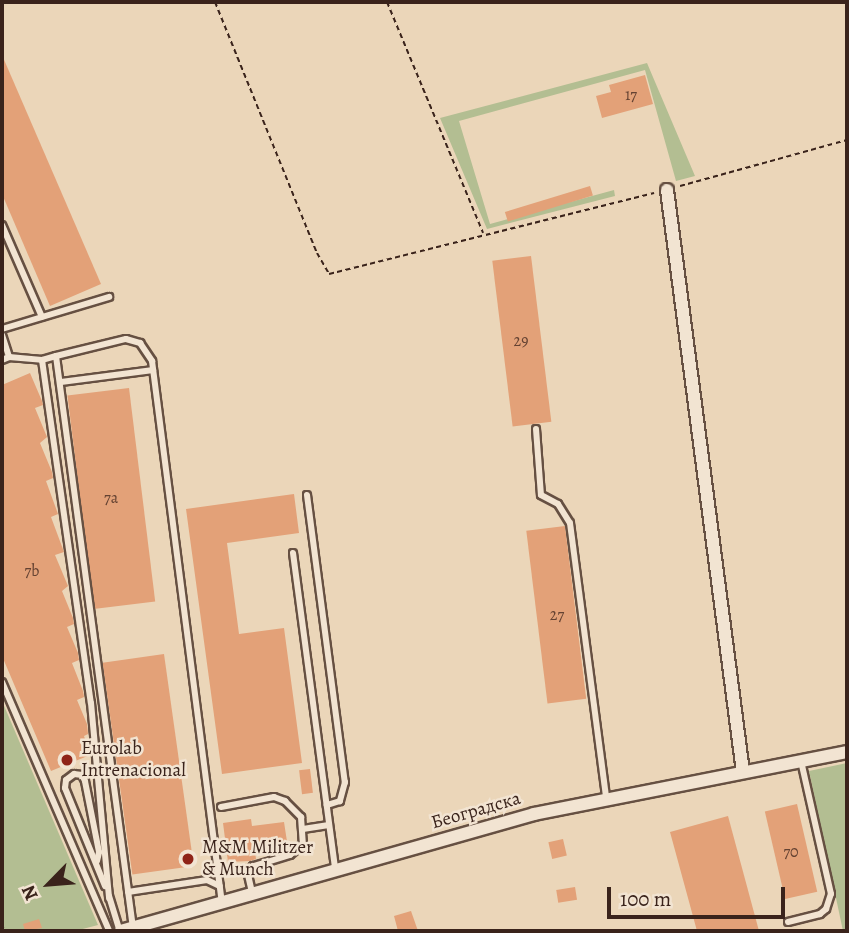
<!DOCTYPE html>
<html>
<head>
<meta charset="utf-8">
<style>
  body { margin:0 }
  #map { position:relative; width:849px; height:933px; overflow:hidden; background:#ebd6b9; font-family:Alegreya,serif }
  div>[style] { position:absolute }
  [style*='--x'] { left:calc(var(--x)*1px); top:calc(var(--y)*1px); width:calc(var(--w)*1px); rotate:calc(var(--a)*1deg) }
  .green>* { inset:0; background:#b3be92 }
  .building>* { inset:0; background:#e3a178; transform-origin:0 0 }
  .path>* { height:2px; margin-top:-1px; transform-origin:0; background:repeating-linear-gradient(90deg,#3a231b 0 5px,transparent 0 8.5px) }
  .roads { filter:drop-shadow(2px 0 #665042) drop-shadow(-2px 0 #665042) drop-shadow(0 2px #665042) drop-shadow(0 -2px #665042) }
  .service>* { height:6px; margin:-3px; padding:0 3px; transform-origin:3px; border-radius:3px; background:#f2e4d2 }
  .minor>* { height:12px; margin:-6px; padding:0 6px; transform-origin:6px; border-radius:6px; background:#f2e4d2 }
  .dots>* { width:19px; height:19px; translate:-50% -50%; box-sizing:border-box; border:4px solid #f2e4d2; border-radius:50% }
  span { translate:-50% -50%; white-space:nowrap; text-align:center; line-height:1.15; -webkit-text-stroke:5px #f2e4d2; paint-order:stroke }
  .number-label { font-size:16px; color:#644232 }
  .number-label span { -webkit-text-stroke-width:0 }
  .poi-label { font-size:19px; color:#3a231b }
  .left { translate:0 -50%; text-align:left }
  .street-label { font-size:19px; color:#3a231b }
  .frame { position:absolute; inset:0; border:4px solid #3a231b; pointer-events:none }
  .north { position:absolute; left:14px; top:849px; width:70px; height:70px; -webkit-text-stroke:5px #f2e4d2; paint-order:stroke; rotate:245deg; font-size:19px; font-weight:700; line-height:28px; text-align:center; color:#3a231b }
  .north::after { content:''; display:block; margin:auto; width:24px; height:32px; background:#3a231b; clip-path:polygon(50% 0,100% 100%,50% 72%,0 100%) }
  .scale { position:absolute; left:607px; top:887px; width:178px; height:32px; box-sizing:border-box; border:4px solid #3a231b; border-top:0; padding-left:9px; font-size:21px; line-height:24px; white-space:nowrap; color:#3a231b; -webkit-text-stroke:5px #f2e4d2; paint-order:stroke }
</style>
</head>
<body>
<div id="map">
  <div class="green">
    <div style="clip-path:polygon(647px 63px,695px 176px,676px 181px,645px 70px,459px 121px,490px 224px,614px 190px,615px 196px,487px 229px,440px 118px)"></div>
    <div style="clip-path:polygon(2px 701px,98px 925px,75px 931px,2px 931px)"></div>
    <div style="clip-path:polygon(847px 763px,847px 928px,843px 931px,809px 771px)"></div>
  </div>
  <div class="building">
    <div style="clip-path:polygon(2px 55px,101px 284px,50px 306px,2px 194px)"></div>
    <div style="clip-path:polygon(645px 75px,653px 104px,602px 118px,596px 96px,611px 92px,609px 85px)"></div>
    <div style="left:590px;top:186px;width:10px;height:89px;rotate:73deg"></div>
    <div style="left:531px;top:256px;width:167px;height:39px;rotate:83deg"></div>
    <div style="clip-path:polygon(30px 373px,42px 401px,43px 405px,35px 408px,47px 437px,40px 443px,52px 472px,53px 478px,46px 481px,58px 514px,51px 517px,64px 552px,55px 555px,68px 586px,62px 591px,73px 618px,74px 624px,67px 627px,78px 653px,79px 660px,72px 663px,83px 691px,84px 697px,77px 700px,87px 724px,88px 734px,84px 736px,90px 755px,51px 771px,2px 656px,2px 385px)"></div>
    <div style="left:129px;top:388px;width:215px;height:62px;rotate:83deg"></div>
    <div style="clip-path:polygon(294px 494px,299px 533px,227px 543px,239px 634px,284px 628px,302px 763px,222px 774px,186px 509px)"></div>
    <div style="left:565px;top:526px;width:174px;height:39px;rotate:83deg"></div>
    <div style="left:164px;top:654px;width:214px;height:62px;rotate:82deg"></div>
    <div style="left:310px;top:769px;width:24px;height:11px;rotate:83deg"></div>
    <div style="left:797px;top:804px;width:90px;height:33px;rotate:77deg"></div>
    <div style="clip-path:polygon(728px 816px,759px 931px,697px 931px,670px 832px)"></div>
    <div style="clip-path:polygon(251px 819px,252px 826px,284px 822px,288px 848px,255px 852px,256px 859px,250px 861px,228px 862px,223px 823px)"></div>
    <div style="left:563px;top:839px;width:17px;height:15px;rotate:77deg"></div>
    <div style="left:575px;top:887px;width:13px;height:19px;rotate:81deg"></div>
    <div style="clip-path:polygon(411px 911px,418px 931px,398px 931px,394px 916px)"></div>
    <div style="clip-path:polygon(39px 919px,42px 928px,25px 931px,23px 924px)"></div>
  </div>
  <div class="path">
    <div style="--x:215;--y:2;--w:271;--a:67.9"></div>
    <div style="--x:317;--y:253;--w:24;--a:60"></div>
    <div style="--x:329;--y:274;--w:335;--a:-14"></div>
    <div style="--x:387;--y:2;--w:250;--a:67.4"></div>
    <div style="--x:680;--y:186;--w:173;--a:-15.4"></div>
    <div style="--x:2;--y:923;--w:8;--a:76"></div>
  </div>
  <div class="roads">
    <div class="service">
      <div style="--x:2;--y:225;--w:100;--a:66.5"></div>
      <div style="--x:2;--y:329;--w:112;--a:-16.7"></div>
      <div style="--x:2;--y:335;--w:23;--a:72"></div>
      <div style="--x:56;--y:356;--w:15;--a:164"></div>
      <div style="--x:42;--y:360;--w:346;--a:81.9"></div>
      <div style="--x:91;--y:703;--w:196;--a:84.7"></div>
      <div style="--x:2;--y:360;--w:8;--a:-23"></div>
      <div style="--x:9;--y:357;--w:33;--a:5"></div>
      <div style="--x:61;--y:382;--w:93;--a:-7.4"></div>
      <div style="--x:536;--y:429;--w:66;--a:85.7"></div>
      <div style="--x:541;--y:495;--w:19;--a:28"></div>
      <div style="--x:558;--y:504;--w:22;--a:58"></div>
      <div style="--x:570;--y:523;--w:277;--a:82.5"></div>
      <div style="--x:307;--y:495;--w:290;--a:82.5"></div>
      <div style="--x:345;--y:782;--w:20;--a:105"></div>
      <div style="--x:340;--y:801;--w:14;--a:163"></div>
      <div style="--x:293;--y:553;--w:319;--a:82.4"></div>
      <div style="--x:2;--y:682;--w:271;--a:66.7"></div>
      <div style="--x:221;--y:807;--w:54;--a:-10.7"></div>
      <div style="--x:274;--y:797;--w:12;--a:20"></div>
      <div style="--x:285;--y:801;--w:23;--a:45"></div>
      <div style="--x:301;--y:817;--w:27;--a:86"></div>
      <div style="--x:303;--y:844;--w:17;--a:140"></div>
      <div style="--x:290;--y:855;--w:39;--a:163"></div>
      <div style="--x:253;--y:866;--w:10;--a:119"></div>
      <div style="--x:248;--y:875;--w:18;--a:77"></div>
      <div style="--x:303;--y:829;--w:26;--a:-9"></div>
      <div style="--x:97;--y:861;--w:9;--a:-77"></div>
      <div style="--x:99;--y:852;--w:72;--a:-101.2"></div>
      <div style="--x:85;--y:781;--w:7;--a:-117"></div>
      <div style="--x:82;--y:775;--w:8;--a:-173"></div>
      <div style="--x:74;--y:774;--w:10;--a:143"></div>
      <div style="--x:66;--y:780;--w:8;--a:97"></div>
      <div style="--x:65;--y:788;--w:106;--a:67.8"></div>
      <div style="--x:128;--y:892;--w:80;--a:-8.6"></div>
      <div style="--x:207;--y:880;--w:14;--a:25"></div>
      <div style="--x:109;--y:896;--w:37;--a:73"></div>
      <div style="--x:788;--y:922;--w:33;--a:-14"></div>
      <div style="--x:820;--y:914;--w:8;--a:-40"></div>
      <div style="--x:826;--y:909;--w:16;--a:-72"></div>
      <div style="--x:831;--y:894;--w:136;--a:-102.7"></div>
      <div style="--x:133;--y:928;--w:577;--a:-97.67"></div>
      <div style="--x:56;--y:356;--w:72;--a:-13.7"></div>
      <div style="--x:126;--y:339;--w:15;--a:16"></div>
      <div style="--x:140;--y:343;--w:22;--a:56"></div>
      <div style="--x:152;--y:361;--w:547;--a:82.65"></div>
    </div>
    <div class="minor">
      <div style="--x:667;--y:190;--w:587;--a:82.56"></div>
      <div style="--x:121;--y:931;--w:429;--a:-15.8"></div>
      <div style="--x:534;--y:814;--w:319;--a:-11.2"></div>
    </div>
  </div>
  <div class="dots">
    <div style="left:67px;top:760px;background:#8f2418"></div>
    <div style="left:188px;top:859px;background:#8f2418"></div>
  </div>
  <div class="number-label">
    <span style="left:631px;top:95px">17</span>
    <span style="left:521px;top:341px">29</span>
    <span style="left:111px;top:498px">7a</span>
    <span style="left:32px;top:571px">7b</span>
    <span style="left:557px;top:615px">27</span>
    <span style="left:791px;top:852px">70</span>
  </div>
  <div class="poi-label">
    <span class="left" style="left:81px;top:760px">Eurolab<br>Intrenacional</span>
    <span class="left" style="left:202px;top:859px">M&amp;M Militzer<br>&amp; Munch</span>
  </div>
  <div class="street-label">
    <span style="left:476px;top:811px;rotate:-16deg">Београдска</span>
  </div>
  <div class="frame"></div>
  <div class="north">N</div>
  <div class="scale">100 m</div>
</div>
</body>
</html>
